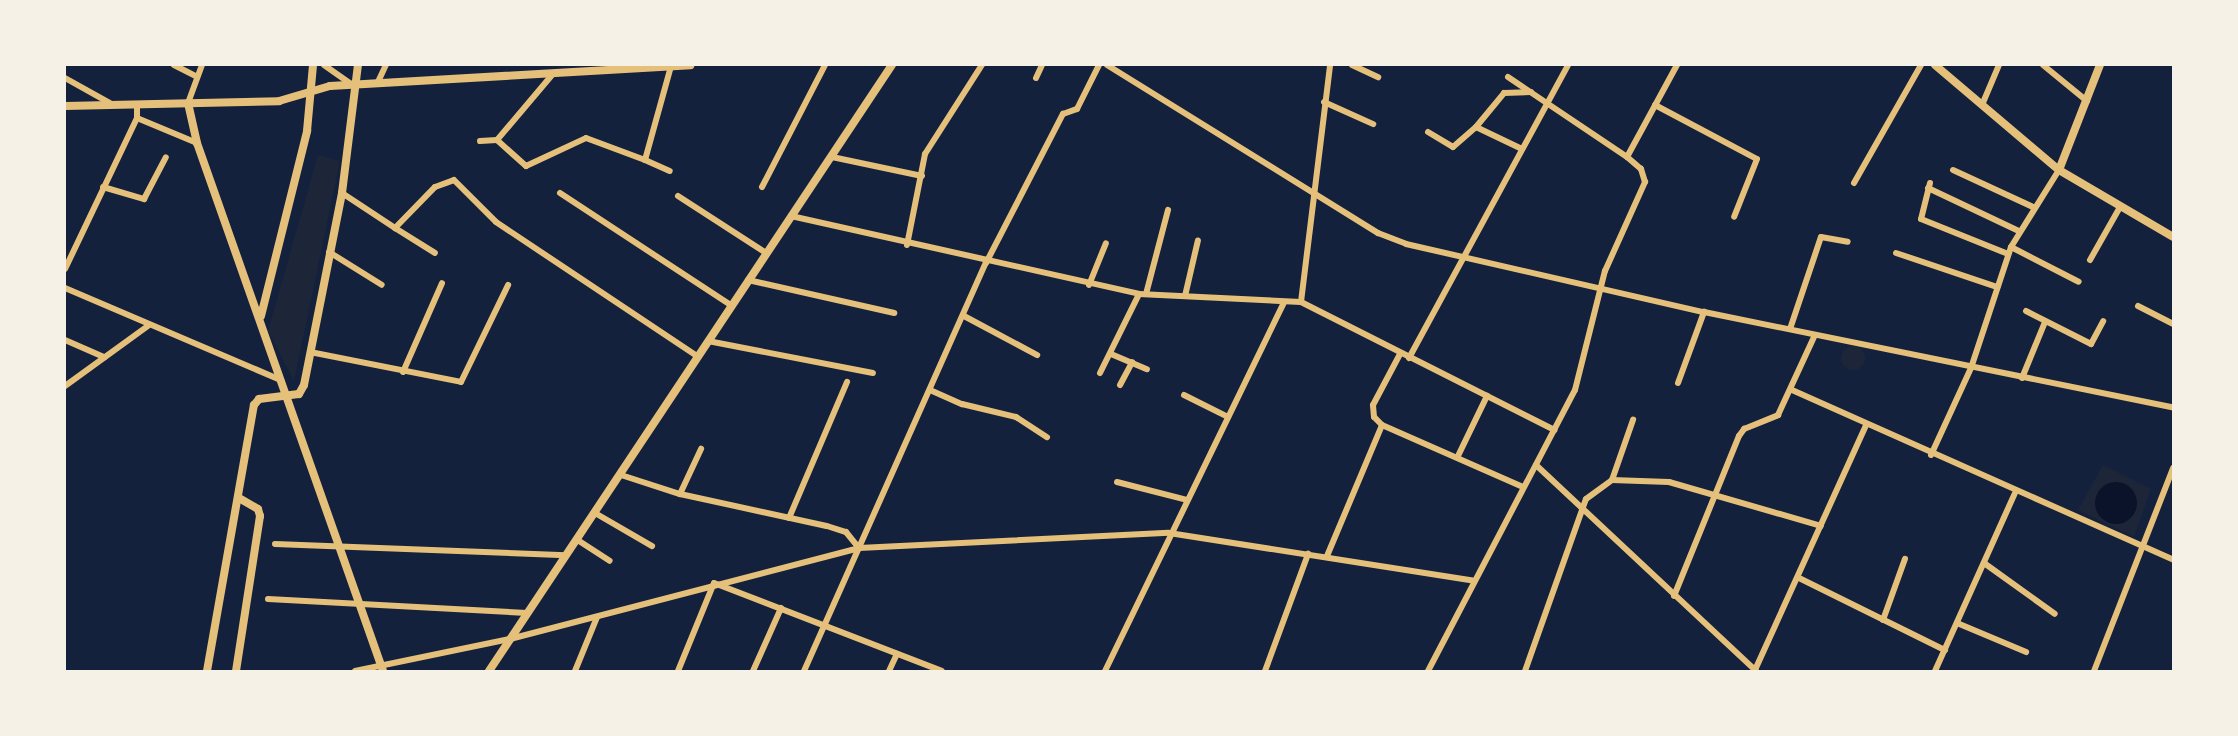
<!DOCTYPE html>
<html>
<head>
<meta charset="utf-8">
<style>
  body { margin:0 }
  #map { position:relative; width:2238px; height:736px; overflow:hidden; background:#14213d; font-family:Lato,sans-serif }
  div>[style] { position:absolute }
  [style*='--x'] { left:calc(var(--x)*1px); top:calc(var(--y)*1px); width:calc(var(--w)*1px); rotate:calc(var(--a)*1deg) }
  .green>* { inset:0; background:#1d2539 }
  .round { border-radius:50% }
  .water>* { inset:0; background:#0b132b }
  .minor>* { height:6px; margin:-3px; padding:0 3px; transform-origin:3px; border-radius:3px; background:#e5c07b }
  .tertiary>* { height:8px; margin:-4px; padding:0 4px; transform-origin:4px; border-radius:4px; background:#e5c07b }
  span { translate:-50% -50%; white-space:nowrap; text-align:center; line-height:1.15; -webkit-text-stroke:7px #f6f1e7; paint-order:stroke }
  .frame { position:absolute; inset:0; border:66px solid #f6f1e7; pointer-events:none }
</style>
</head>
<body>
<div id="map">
  <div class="green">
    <div style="clip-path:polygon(318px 155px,340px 161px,294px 381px,268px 331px)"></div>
    <div class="round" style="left:1841px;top:346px;width:24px;height:24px"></div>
    <div style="clip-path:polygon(2103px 465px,2151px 489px,2134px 537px,2078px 510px)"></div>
  </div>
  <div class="water">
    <div class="round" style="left:2095px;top:482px;width:42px;height:42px"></div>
  </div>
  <div class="minor">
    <div style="--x:174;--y:65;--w:25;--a:27"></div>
    <div style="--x:324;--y:65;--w:33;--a:35"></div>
    <div style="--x:1107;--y:65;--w:319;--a:31.8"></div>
    <div style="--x:1378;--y:233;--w:30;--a:21"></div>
    <div style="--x:1406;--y:244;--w:306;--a:12.9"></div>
    <div style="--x:1704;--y:312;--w:479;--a:11.5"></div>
    <div style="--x:1352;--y:65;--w:29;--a:25"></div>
    <div style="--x:2043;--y:65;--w:57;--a:39.3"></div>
    <div style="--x:552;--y:75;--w:85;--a:130.2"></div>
    <div style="--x:497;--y:140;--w:39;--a:42"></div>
    <div style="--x:526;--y:166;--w:66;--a:-25"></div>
    <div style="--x:586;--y:138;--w:63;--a:20.4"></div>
    <div style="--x:645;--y:160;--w:98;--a:-74.5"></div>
    <div style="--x:1508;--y:77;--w:143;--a:33.9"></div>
    <div style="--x:65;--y:78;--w:51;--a:29.1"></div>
    <div style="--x:1036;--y:78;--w:14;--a:-65"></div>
    <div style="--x:377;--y:84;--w:21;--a:-65"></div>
    <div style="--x:1324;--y:102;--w:54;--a:24.2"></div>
    <div style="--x:188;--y:103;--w:40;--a:-69.8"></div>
    <div style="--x:1655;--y:105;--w:115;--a:27.9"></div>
    <div style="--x:1757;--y:159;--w:62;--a:111.6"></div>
    <div style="--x:1982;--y:105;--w:43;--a:-67"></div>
    <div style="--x:137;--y:118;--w:65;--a:22.6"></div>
    <div style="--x:1476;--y:127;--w:44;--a:-50.5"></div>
    <div style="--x:1504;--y:93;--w:27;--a:-2"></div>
    <div style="--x:1428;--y:132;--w:29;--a:31"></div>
    <div style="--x:1453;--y:147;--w:30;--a:-41"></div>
    <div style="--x:1476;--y:127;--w:51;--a:25.6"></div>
    <div style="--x:480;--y:141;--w:17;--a:-3"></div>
    <div style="--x:832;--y:157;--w:92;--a:11.9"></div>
    <div style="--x:645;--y:160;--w:27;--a:24"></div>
    <div style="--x:1953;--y:170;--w:88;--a:24.8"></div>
    <div style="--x:1854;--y:183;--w:136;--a:-60.4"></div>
    <div style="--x:1930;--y:183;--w:37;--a:104"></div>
    <div style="--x:1921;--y:219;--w:94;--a:21.9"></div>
    <div style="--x:103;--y:187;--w:43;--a:16.3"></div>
    <div style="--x:144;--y:199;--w:47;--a:-62.4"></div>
    <div style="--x:762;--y:187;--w:137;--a:-62.7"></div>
    <div style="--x:1928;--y:188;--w:101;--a:25.3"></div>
    <div style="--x:342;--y:193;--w:64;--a:33.4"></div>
    <div style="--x:395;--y:228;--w:57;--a:-45.7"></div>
    <div style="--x:435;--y:187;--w:20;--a:-20"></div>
    <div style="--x:454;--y:180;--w:59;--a:45"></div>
    <div style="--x:496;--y:222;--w:242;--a:33.7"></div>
    <div style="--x:560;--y:193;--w:206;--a:33.3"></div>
    <div style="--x:678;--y:196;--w:105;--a:32.9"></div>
    <div style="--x:791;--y:216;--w:357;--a:12.6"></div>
    <div style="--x:1139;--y:294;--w:162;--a:2.8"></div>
    <div style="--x:1301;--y:302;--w:284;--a:26.8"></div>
    <div style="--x:395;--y:228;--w:47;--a:32"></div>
    <div style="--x:907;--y:245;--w:93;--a:-78.8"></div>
    <div style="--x:925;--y:154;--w:106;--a:-57.4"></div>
    <div style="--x:2011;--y:247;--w:76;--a:27.2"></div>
    <div style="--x:329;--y:252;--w:62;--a:31.9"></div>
    <div style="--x:1896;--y:253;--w:107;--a:18.6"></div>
    <div style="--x:2090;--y:260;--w:61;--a:-60.5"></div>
    <div style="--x:65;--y:269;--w:167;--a:-64.5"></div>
    <div style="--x:137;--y:118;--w:14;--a:-90"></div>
    <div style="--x:748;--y:280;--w:150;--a:12.7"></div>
    <div style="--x:1089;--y:285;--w:45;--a:-68"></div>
    <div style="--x:65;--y:288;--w:235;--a:23.1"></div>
    <div style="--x:1146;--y:294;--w:87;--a:-75.3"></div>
    <div style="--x:1185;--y:296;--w:57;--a:-76.9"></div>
    <div style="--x:1301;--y:302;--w:239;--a:-83"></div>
    <div style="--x:2138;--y:306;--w:39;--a:27"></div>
    <div style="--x:2026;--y:311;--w:73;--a:26.9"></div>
    <div style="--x:2091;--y:344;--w:26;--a:-62"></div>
    <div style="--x:964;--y:316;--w:83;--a:28.1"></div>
    <div style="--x:1790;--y:329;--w:97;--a:-71.4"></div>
    <div style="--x:1821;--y:237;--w:27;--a:10"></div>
    <div style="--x:65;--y:340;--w:43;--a:23.6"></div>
    <div style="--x:708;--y:341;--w:168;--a:11"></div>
    <div style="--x:310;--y:352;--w:154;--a:11.2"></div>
    <div style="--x:461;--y:382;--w:108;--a:-64.1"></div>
    <div style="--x:1111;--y:354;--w:39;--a:23"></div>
    <div style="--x:1409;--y:358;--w:333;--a:-61.5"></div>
    <div style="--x:403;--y:372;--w:97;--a:-66.3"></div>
    <div style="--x:1100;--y:373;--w:88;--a:-63.7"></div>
    <div style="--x:2022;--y:378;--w:61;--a:-67.7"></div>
    <div style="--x:1678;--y:383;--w:76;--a:-69.9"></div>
    <div style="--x:1120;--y:385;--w:26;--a:-62"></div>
    <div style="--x:65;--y:386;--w:102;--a:-35.9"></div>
    <div style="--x:930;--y:390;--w:35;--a:24"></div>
    <div style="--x:962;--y:404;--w:56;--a:13.5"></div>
    <div style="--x:1016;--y:417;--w:37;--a:33"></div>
    <div style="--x:1792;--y:390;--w:417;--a:24"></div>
    <div style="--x:1184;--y:395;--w:49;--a:26.6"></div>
    <div style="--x:1382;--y:425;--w:154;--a:23.7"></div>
    <div style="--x:1931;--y:455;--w:96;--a:-65.3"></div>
    <div style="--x:1971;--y:368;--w:127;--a:-71.7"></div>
    <div style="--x:2011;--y:247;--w:91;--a:-58.1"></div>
    <div style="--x:1458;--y:456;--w:67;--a:-64.2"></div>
    <div style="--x:1536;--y:465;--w:301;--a:43.1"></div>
    <div style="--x:621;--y:475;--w:62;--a:17.9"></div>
    <div style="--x:680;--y:494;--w:150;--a:12.3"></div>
    <div style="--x:827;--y:526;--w:20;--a:18"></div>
    <div style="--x:846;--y:532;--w:21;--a:51"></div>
    <div style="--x:1612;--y:480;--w:64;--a:-70.7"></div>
    <div style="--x:1117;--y:482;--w:72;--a:14.4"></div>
    <div style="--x:680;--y:494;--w:50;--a:-65"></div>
    <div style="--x:595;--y:513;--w:66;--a:30.1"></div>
    <div style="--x:789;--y:518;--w:148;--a:-66.9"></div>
    <div style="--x:576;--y:539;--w:40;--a:32.9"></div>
    <div style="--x:275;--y:544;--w:291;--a:2.2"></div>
    <div style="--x:1327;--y:556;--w:142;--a:-67.2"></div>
    <div style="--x:1382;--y:425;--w:11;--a:-135"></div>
    <div style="--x:1374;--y:417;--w:12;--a:-95"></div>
    <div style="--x:1373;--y:405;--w:58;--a:-62.1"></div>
    <div style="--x:1984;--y:563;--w:87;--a:35.7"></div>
    <div style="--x:1799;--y:578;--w:163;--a:26.3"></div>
    <div style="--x:1674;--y:596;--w:173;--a:-67.9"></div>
    <div style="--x:1739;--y:436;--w:9;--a:-54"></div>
    <div style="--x:1744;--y:429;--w:37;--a:-22"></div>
    <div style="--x:1778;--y:415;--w:88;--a:-65.2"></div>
    <div style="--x:268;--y:599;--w:259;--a:3.1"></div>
    <div style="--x:1883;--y:620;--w:65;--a:-70.2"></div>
    <div style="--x:1957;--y:623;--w:75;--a:22.8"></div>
    <div style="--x:1755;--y:670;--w:269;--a:-65.6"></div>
    <div style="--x:355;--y:671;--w:158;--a:-11.7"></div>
    <div style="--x:510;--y:639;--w:361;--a:-14.6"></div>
    <div style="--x:859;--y:548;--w:310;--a:-2.8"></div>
    <div style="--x:1169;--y:533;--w:309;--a:8.9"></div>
    <div style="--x:575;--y:671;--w:58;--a:-67.8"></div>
    <div style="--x:678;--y:671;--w:95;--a:-67.8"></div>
    <div style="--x:714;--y:583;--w:244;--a:21.1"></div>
    <div style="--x:753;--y:671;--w:69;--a:-66"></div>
    <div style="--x:804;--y:671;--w:447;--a:-66"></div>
    <div style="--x:986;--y:263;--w:168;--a:-62.7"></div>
    <div style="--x:1063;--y:114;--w:15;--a:-20"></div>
    <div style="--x:1077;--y:109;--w:49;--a:-63.4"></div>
    <div style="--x:889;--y:671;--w:19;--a:-65"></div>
    <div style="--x:1105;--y:671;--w:409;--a:-64.1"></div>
    <div style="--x:1265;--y:671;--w:125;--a:-69.8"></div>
    <div style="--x:1428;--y:671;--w:317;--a:-62.4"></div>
    <div style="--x:1575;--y:390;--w:123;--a:-75.9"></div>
    <div style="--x:1605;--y:271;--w:98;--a:-65.8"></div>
    <div style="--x:1645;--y:182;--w:14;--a:-107"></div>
    <div style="--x:1641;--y:169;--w:18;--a:-139"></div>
    <div style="--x:1627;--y:157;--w:105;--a:-61.5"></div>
    <div style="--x:1525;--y:671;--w:182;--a:-70.5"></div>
    <div style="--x:1586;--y:499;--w:32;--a:-36"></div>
    <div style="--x:1612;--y:480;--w:57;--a:2"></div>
    <div style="--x:1669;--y:482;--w:158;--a:16.1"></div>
    <div style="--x:1935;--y:671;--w:195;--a:-65.8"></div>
    <div style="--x:2094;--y:671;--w:218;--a:-68.7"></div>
  </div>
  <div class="tertiary">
    <div style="--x:1935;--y:65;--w:162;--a:40.3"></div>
    <div style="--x:2059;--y:170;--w:132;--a:30.4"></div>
    <div style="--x:188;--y:103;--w:41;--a:77.3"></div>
    <div style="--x:197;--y:143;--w:560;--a:70.59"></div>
    <div style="--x:65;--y:106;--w:214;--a:-1.3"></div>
    <div style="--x:279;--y:101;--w:53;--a:-16.4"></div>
    <div style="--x:330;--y:86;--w:361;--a:-3.3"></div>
    <div style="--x:2059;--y:170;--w:113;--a:-68.7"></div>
    <div style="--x:261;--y:316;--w:191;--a:-76"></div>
    <div style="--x:307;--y:131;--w:66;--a:-84.8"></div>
    <div style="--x:207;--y:671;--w:270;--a:-80"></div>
    <div style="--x:254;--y:405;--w:8;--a:-50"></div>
    <div style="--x:259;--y:399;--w:40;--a:-7.1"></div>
    <div style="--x:299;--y:394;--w:10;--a:-61"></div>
    <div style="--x:304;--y:385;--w:196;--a:-78.8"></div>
    <div style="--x:342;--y:193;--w:129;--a:-82.9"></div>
    <div style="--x:236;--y:671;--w:157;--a:-81.2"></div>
    <div style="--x:260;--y:516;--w:7;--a:-106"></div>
    <div style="--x:258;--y:509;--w:22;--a:-150"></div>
    <div style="--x:489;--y:671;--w:728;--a:-56.38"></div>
  </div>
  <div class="frame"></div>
</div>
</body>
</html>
